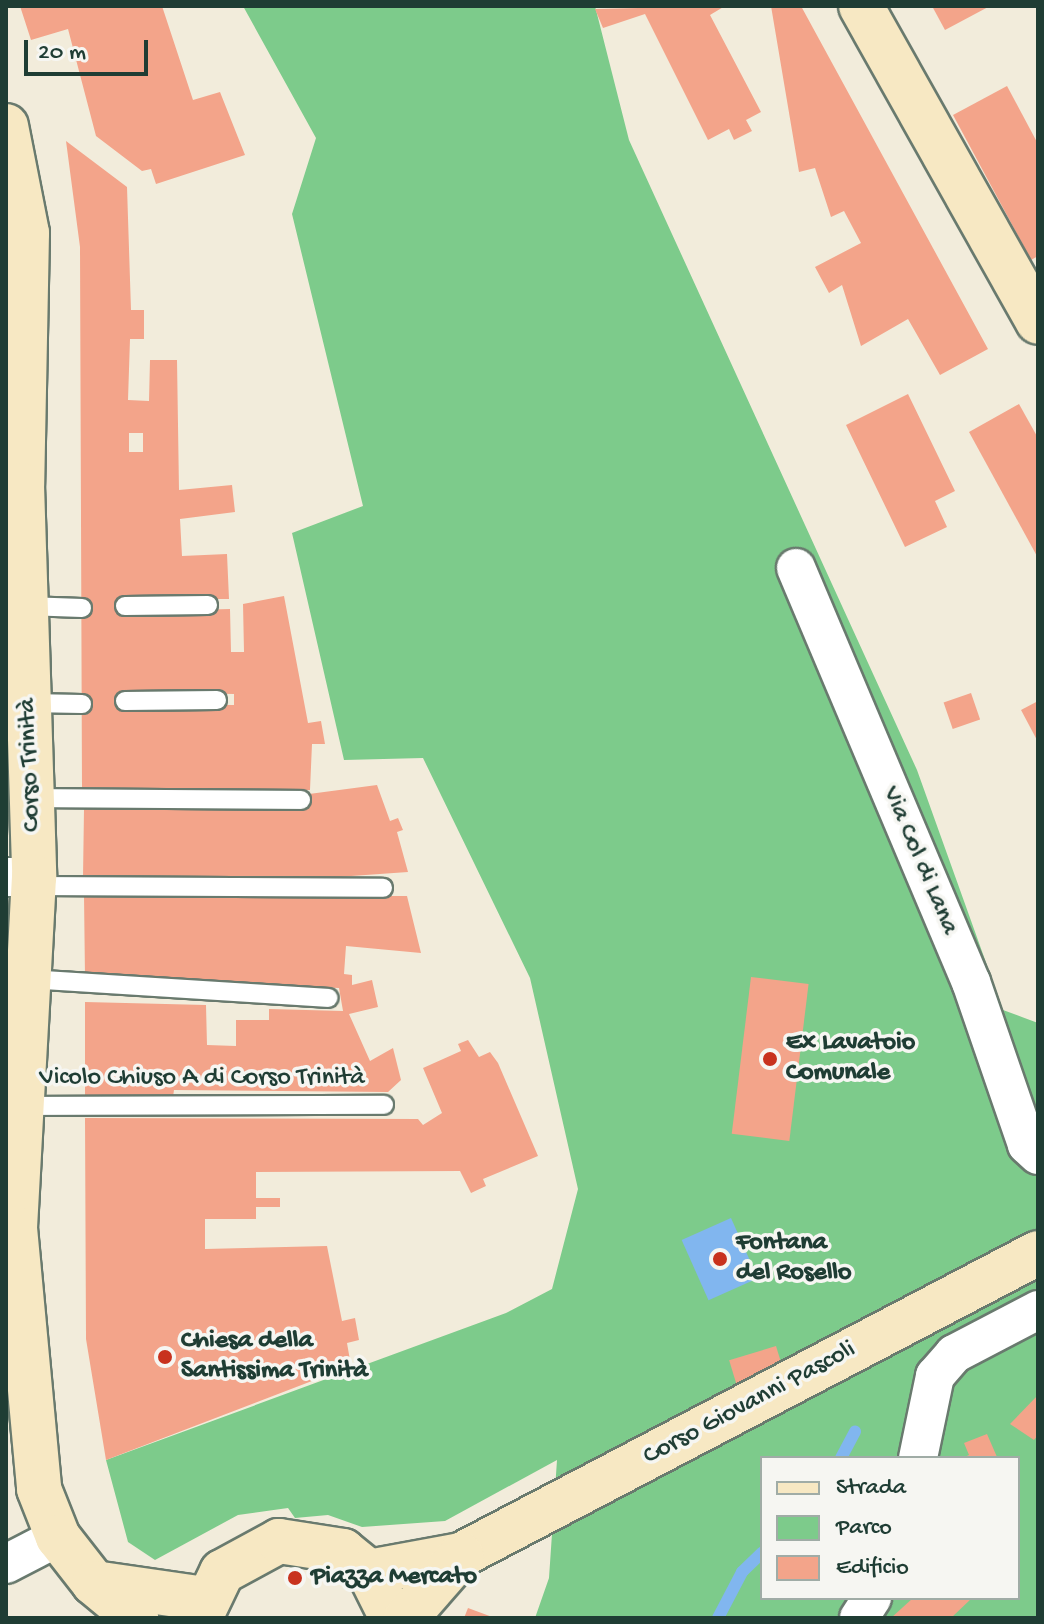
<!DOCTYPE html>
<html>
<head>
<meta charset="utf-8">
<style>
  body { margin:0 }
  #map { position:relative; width:1044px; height:1624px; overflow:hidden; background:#f2ecdb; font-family:"Gochi Hand",sans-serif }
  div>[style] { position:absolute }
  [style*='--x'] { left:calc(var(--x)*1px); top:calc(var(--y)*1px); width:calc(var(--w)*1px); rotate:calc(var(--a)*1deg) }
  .green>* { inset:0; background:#7dcb8b }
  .water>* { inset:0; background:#81b6ef; transform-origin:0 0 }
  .stream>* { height:12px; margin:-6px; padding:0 6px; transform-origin:6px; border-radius:6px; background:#81b6ef }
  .building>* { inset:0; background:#f3a48a; transform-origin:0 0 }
  .roads { filter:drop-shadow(2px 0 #697a6e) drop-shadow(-2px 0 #697a6e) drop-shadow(0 2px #697a6e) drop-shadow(0 -2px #697a6e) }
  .lane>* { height:18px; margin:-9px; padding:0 9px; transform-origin:9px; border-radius:9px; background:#fff }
  .street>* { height:38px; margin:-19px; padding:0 19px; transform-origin:19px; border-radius:19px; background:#fff }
  .secondary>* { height:44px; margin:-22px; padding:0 22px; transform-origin:22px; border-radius:22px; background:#f7e8c3 }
  .dots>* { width:22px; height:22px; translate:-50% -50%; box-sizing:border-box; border:4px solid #f6f6f2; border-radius:50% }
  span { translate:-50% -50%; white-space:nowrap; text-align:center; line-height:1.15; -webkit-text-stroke:7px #f6f6f2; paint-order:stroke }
  .street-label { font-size:26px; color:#1f3d34 }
  .poi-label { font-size:26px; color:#1f3d34; font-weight:700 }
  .left { translate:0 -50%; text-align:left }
  .frame { position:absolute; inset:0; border:8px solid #1f3d34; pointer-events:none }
  .legend { position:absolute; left:760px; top:1456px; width:260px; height:144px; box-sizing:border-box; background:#f6f6f2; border:2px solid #a0aca6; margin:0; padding:10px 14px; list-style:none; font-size:24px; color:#1f3d34 }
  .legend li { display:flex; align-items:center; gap:16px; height:40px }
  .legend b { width:40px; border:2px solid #a0aca6 }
  .scale { position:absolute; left:24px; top:40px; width:124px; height:36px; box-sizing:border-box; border:4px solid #1f3d34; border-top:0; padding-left:10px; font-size:24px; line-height:28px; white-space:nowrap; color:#1f3d34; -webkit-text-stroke:6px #f6f6f2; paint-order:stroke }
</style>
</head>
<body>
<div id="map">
  <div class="green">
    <div style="clip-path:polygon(evenodd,243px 6px,595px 6px,629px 140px,917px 770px,1003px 1010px,1038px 1023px,1038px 1618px,535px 1618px,549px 1578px,557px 1460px,445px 1521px,362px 1527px,328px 1515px,295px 1518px,288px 1508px,238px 1515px,155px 1560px,128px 1542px,106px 1460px,506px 1313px,552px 1289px,578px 1189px,530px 978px,423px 758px,344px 760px,292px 533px,363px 506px,292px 214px,316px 138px,243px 6px,762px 1458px,1018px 1458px,1018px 1598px,762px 1598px,762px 1458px)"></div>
  </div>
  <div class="water">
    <div style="left:731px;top:1218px;width:66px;height:54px;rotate:66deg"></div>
  </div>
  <div class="stream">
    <div style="--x:841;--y:1458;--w:30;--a:-62"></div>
    <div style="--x:718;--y:1618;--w:52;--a:-62.4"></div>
    <div style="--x:742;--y:1572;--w:28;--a:-44"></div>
  </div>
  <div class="building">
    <div style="clip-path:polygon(20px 6px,162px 6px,193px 100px,220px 92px,245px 155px,156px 184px,151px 169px,142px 171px,96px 136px,68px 29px,31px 40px)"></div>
    <div style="clip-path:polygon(725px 6px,710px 15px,761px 112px,746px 120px,752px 131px,734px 140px,729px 129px,708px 140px,645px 14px,603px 28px,595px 9px)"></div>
    <div style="clip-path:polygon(771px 6px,801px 6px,988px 349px,940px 375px,908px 319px,861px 346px,842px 285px,829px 293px,815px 267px,861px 243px,844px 211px,831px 217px,815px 168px,799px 172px)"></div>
    <div style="clip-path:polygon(932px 6px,990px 6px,945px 30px)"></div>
    <div style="clip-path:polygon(1007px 86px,1038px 144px,1038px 256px,1031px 260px,953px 115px)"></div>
    <div style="clip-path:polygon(evenodd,66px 141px,127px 187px,131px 310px,144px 310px,144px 339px,130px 339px,128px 400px,149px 401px,150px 360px,177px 360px,179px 490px,232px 485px,235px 512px,180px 519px,182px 556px,227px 554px,229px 599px,125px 599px,124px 612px,230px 609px,231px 652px,244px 652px,243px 604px,284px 596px,308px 723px,321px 721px,325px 744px,312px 744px,310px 790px,82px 791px,80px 247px,66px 141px,129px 433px,143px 433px,143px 452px,129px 452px,129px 433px,66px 141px,125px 692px,234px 694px,234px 705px,126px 704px,125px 692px)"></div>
    <div style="clip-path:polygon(908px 394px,955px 491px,935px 501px,947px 527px,905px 547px,846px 425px)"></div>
    <div style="clip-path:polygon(1019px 404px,1038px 438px,1038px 558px,969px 432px)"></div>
    <div style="left:971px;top:693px;width:28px;height:29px;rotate:71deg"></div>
    <div style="clip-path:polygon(1038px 701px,1038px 742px,1021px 710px)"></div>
    <div style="clip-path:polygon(377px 785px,390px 821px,398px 818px,403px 830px,397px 832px,408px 872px,295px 880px,83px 877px,84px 809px,307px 807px,309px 794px)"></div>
    <div style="clip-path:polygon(84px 896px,407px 896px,421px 953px,346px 946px,344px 974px,352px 975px,352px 985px,372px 980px,378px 1007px,349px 1014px,370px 1061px,393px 1048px,401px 1080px,388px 1092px,174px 1090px,173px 1097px,85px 1099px,85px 1002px,206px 1005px,207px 1045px,236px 1046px,236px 1020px,269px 1020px,269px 1009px,343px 1011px,339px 988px,85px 977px)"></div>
    <div style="left:751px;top:977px;width:58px;height:158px;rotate:7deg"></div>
    <div style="clip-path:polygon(468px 1040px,479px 1057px,490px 1052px,498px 1063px,538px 1156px,483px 1179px,486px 1186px,471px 1193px,460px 1171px,256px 1172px,256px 1198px,280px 1198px,280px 1207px,256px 1207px,256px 1219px,205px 1219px,205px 1249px,327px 1246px,342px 1321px,355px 1318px,359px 1340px,347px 1343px,351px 1366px,106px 1460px,86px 1339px,85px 1118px,418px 1119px,423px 1125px,442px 1113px,423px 1068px,461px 1051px,458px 1044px)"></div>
    <div style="left:776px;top:1346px;width:53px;height:49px;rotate:73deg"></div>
    <div style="clip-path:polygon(1038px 1395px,1038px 1435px,1034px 1440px,1010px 1424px)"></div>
    <div style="clip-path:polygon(987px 1434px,997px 1457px,962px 1458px,969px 1455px,964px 1443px)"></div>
    <div style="clip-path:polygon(913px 1598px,972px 1598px,951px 1618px,891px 1618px)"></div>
    <div style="clip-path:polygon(468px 1608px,495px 1618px,464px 1618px)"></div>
  </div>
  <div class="roads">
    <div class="lane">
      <div style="--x:26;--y:606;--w:56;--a:2"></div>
      <div style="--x:125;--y:606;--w:83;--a:-0.7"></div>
      <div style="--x:125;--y:701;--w:92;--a:-0.6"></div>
      <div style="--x:29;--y:703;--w:53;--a:1.1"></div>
      <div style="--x:32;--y:798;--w:269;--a:0.4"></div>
      <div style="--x:34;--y:886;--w:349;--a:0.3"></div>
      <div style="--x:29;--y:979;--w:300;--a:3.6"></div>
      <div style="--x:21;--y:1106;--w:363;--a:-0.2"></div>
    </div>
    <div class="street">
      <div style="--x:796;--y:568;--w:449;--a:67.1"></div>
      <div style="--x:971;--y:982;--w:172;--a:71"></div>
      <div style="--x:1027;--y:1145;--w:15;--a:42"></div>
      <div style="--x:6;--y:877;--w:28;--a:0"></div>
      <div style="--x:918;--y:1458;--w:84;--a:-78.3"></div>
      <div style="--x:935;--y:1376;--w:29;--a:-49"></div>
      <div style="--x:954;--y:1354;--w:95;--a:-27.6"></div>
      <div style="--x:6;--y:1564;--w:59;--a:-27.4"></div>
      <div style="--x:859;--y:1618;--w:24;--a:-57"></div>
    </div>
    <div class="secondary">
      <div style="--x:861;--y:6;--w:362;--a:60.7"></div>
      <div style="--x:6;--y:126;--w:109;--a:78.9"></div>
      <div style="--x:27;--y:233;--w:252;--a:91.1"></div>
      <div style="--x:22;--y:485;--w:392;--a:88.2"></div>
      <div style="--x:34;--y:877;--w:352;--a:93.1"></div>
      <div style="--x:15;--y:1228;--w:262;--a:84.7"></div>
      <div style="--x:39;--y:1489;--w:52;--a:68.4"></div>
      <div style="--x:58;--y:1537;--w:58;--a:52"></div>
      <div style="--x:94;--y:1583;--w:55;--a:39.8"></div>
      <div style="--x:369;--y:1572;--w:94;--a:-10.5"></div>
      <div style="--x:461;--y:1555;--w:651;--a:-27.63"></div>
      <div style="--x:94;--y:1583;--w:112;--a:8.2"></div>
      <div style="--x:200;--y:1618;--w:51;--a:-64.4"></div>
      <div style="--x:222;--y:1572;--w:65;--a:-28.5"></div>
      <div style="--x:279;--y:1541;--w:65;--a:8.9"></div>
      <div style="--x:343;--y:1551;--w:33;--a:39"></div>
      <div style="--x:369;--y:1572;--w:51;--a:63.4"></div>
      <div style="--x:406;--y:1618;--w:84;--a:-48.9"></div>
    </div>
  </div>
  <div class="dots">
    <div style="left:770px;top:1059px;background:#c8321e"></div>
    <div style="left:720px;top:1259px;background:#c8321e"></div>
    <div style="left:165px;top:1357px;background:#c8321e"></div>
    <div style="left:295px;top:1578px;background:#c8321e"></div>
  </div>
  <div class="street-label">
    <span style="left:31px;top:765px;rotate:-92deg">Corso Trinità</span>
    <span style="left:919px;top:861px;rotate:67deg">Via Col di Lana</span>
    <span style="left:202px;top:1079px">Vicolo Chiuso A di Corso Trinità</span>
    <span style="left:750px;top:1404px;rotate:-28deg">Corso Giovanni Pascoli</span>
  </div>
  <div class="poi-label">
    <span class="left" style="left:786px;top:1059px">Ex Lavatoio<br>Comunale</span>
    <span class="left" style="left:736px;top:1259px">Fontana<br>del Rosello</span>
    <span class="left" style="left:181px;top:1357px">Chiesa della<br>Santissima Trinità</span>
    <span class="left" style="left:311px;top:1578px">Piazza Mercato</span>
  </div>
  <div class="frame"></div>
  <ul class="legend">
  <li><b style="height:10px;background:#f7e8c3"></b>Strada</li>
  <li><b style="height:22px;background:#7dcb8b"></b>Parco</li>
  <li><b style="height:22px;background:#f3a48a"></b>Edificio</li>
  </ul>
  <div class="scale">20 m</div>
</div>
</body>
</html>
